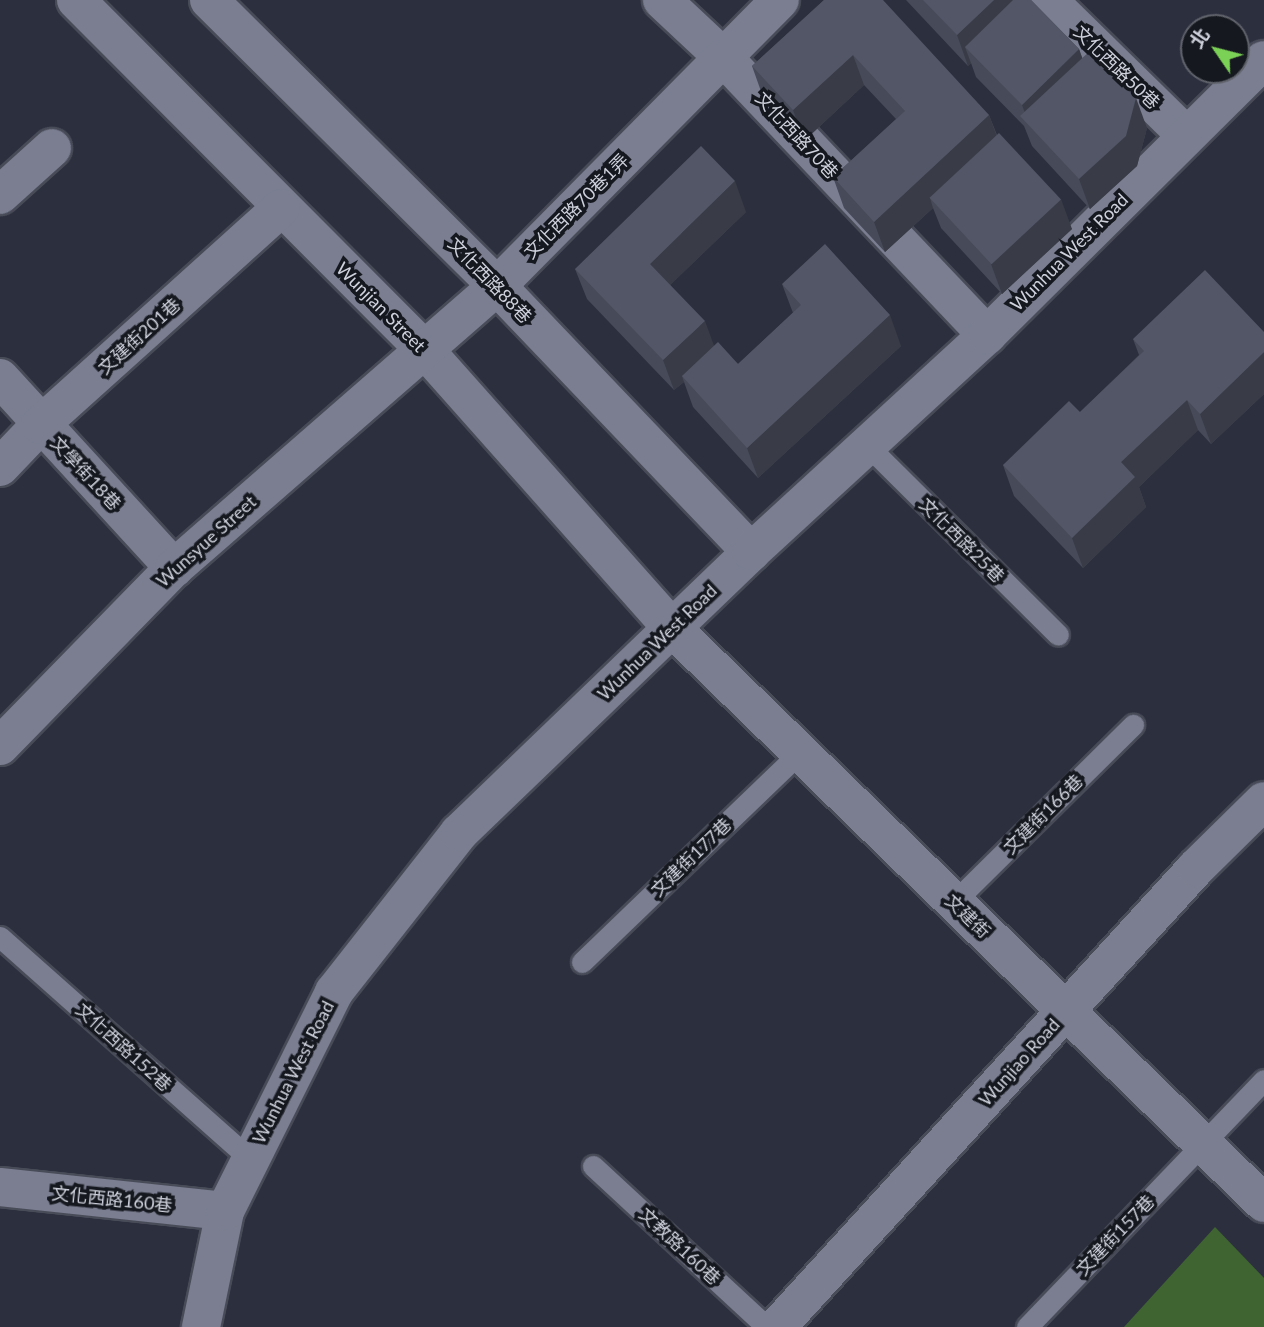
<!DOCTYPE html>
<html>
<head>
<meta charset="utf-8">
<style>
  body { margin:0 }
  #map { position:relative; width:1264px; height:1327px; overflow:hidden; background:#2c2f3e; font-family:Lato,"Noto Sans TC",sans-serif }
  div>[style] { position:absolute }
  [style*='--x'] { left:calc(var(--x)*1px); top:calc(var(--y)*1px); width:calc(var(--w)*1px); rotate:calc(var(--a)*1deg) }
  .green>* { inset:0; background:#3f6431 }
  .roads { filter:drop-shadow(2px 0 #484b58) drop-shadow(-2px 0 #484b58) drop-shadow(0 2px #484b58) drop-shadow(0 -2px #484b58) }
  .lane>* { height:21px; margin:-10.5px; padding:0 10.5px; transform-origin:10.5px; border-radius:10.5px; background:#7a7e90 }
  .street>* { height:38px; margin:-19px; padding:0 19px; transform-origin:19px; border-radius:19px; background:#7a7e90 }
  .wall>* { inset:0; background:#474a58 }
  .shaded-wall>* { inset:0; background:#393c47 }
  .building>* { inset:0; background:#525666; transform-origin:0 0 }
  span { translate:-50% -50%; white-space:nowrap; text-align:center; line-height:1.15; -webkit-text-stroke:7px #16181f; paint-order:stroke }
  .street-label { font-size:18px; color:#cfd2dc }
  .north { position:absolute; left:1180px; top:14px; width:70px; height:70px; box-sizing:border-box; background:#16181f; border:2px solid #60626b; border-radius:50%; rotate:305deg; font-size:19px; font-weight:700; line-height:28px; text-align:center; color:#cfd2dc }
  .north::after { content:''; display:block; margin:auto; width:24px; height:32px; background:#7bd156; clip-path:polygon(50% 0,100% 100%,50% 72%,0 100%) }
</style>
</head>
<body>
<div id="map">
  <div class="green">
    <div style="clip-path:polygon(1215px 1227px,1264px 1278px,1264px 1327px,1124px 1327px)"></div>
  </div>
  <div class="roads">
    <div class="lane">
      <div style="--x:867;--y:445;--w:269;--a:44.8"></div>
      <div style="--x:954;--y:902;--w:252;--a:-44.7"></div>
      <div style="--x:0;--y:937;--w:333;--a:41.6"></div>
      <div style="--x:582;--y:962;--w:303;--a:-43.9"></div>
      <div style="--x:593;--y:1166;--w:237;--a:42.8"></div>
      <div style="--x:1027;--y:1327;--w:342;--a:-46.2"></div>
    </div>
    <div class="street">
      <div style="--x:76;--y:0;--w:494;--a:45.1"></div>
      <div style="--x:425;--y:350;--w:372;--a:48.4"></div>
      <div style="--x:672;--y:628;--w:825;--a:44.17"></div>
      <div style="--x:209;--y:0;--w:406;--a:44.8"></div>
      <div style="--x:497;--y:286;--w:368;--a:46.3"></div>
      <div style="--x:662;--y:0;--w:85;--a:43.1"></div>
      <div style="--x:724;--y:58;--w:382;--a:46.5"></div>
      <div style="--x:1048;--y:0;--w:193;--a:44.4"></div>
      <div style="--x:0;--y:195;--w:70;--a:-42.1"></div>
      <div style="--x:0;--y:378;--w:258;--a:47.5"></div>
      <div style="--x:0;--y:467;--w:58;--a:-46.4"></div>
      <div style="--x:40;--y:425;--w:324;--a:-42"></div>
      <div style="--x:0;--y:746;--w:249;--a:-45.7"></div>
      <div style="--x:174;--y:568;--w:429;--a:-41.1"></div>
      <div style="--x:497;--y:286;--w:402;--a:-45.3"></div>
      <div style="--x:0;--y:1187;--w:226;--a:6.1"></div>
      <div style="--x:201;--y:1327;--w:118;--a:-78.3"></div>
      <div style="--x:225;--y:1211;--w:245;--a:-63.5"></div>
      <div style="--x:334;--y:992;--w:202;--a:-51.8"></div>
      <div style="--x:459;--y:833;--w:405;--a:-43.9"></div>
      <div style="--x:751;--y:552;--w:321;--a:-42.6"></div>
      <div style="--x:987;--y:335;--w:390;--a:-44.8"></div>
      <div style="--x:777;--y:1327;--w:621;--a:-47.61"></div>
      <div style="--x:1196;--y:868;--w:95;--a:-44.6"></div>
    </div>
  </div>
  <div class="wall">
    <div style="clip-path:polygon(824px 0,989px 115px,997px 135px,1072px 229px,1002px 294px,941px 228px,933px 208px,885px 252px,844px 208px,833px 177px,896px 119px,864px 85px,804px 141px,763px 97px,752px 66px)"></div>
    <div style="clip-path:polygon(906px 0,1031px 0,1079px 49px,1082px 58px,1147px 128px,1137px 166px,1090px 209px,1032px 146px,1024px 126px,976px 77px,971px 63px,968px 66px)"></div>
    <div style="clip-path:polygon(746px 212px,670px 285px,714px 346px,738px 364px,793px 313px,782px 284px,901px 346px,758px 478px,693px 407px,684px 382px,674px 390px,587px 299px,575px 269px)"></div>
    <div style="clip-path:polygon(1264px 332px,1264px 394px,1211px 444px,1198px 430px,1139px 487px,1146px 507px,1083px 568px,1014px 496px,1003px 465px,1080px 412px,1139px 355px,1133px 339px)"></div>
  </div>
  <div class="shaded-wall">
    <div style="clip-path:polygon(994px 0,1027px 0,965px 47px,971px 63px,968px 66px,957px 35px)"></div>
    <div style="clip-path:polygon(1079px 49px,1090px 79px,1030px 126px,1022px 105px)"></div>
    <div style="clip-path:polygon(853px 55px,864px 85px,804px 141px,793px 110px)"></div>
    <div style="clip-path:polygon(1136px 98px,1147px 128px,1137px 166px,1090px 209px,1079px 179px)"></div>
    <div style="clip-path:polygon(989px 115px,1000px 145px,930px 198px,933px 208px,885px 252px,874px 222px)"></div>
    <div style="clip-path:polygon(735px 181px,746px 212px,661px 294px,650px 264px)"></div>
    <div style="clip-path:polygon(1061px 199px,1072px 229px,1002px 294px,991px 264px)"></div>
    <div style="clip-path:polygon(890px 315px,901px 346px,758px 478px,747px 448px)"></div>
    <div style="clip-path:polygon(705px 321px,716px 351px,682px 376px,684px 382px,674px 390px,663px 360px)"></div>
    <div style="clip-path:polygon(1264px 352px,1264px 394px,1211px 444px,1200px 414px)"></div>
    <div style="clip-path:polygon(1187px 400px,1198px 430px,1139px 487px,1146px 507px,1083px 568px,1072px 538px,1121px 462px)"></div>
  </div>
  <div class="building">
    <div style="clip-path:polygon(824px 0,883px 0,989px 115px,874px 222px,833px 177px,905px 111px,853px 55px,793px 110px,752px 66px)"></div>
    <div style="clip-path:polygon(923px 0,994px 0,957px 35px)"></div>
    <div style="clip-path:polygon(1013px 0,1031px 0,1079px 49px,1022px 105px,965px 47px)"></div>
    <div style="clip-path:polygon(1092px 49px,1136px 98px,1126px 136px,1079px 179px,1020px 116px)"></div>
    <div style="left:999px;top:133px;width:91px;height:95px;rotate:47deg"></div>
    <div style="clip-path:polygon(701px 146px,735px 181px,650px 264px,705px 321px,663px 360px,575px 269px)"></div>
    <div style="clip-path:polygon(825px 244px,890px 315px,747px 448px,682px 376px,718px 342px,738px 364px,801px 305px,782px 284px)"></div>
    <div style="clip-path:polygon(1205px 270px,1264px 332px,1264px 352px,1200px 414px,1187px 400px,1121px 462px,1135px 477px,1072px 538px,1003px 465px,1069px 401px,1080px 412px,1144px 351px,1133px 339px)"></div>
  </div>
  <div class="street-label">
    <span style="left:1117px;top:67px;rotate:44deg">文化西路50巷</span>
    <span style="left:797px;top:135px;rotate:47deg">文化西路70巷</span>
    <span style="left:576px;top:206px;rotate:-45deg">文化西路70巷1弄</span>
    <span style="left:1069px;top:252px;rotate:-45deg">Wunhua West Road</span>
    <span style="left:490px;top:280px;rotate:46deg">文化西路88巷</span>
    <span style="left:381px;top:307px;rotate:45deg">Wunjian Street</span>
    <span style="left:139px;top:336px;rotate:-42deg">文建街201巷</span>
    <span style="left:86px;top:473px;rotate:47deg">文學街18巷</span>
    <span style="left:962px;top:540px;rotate:45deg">文化西路25巷</span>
    <span style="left:206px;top:541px;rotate:-42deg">Wunsyue Street</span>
    <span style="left:657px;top:642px;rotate:-44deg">Wunhua West Road</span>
    <span style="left:1043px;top:814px;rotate:-45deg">文建街166巷</span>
    <span style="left:691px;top:857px;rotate:-44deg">文建街177巷</span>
    <span style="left:968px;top:916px;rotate:44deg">文建街</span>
    <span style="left:124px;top:1047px;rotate:42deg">文化西路152巷</span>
    <span style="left:1019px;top:1062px;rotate:-48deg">Wunjiao Road</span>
    <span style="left:293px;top:1072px;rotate:-63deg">Wunhua West Road</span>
    <span style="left:112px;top:1199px;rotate:6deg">文化西路160巷</span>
    <span style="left:1115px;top:1235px;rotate:-46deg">文建街157巷</span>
    <span style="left:680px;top:1246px;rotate:43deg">文教路160巷</span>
  </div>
  <div class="north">北</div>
</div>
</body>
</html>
